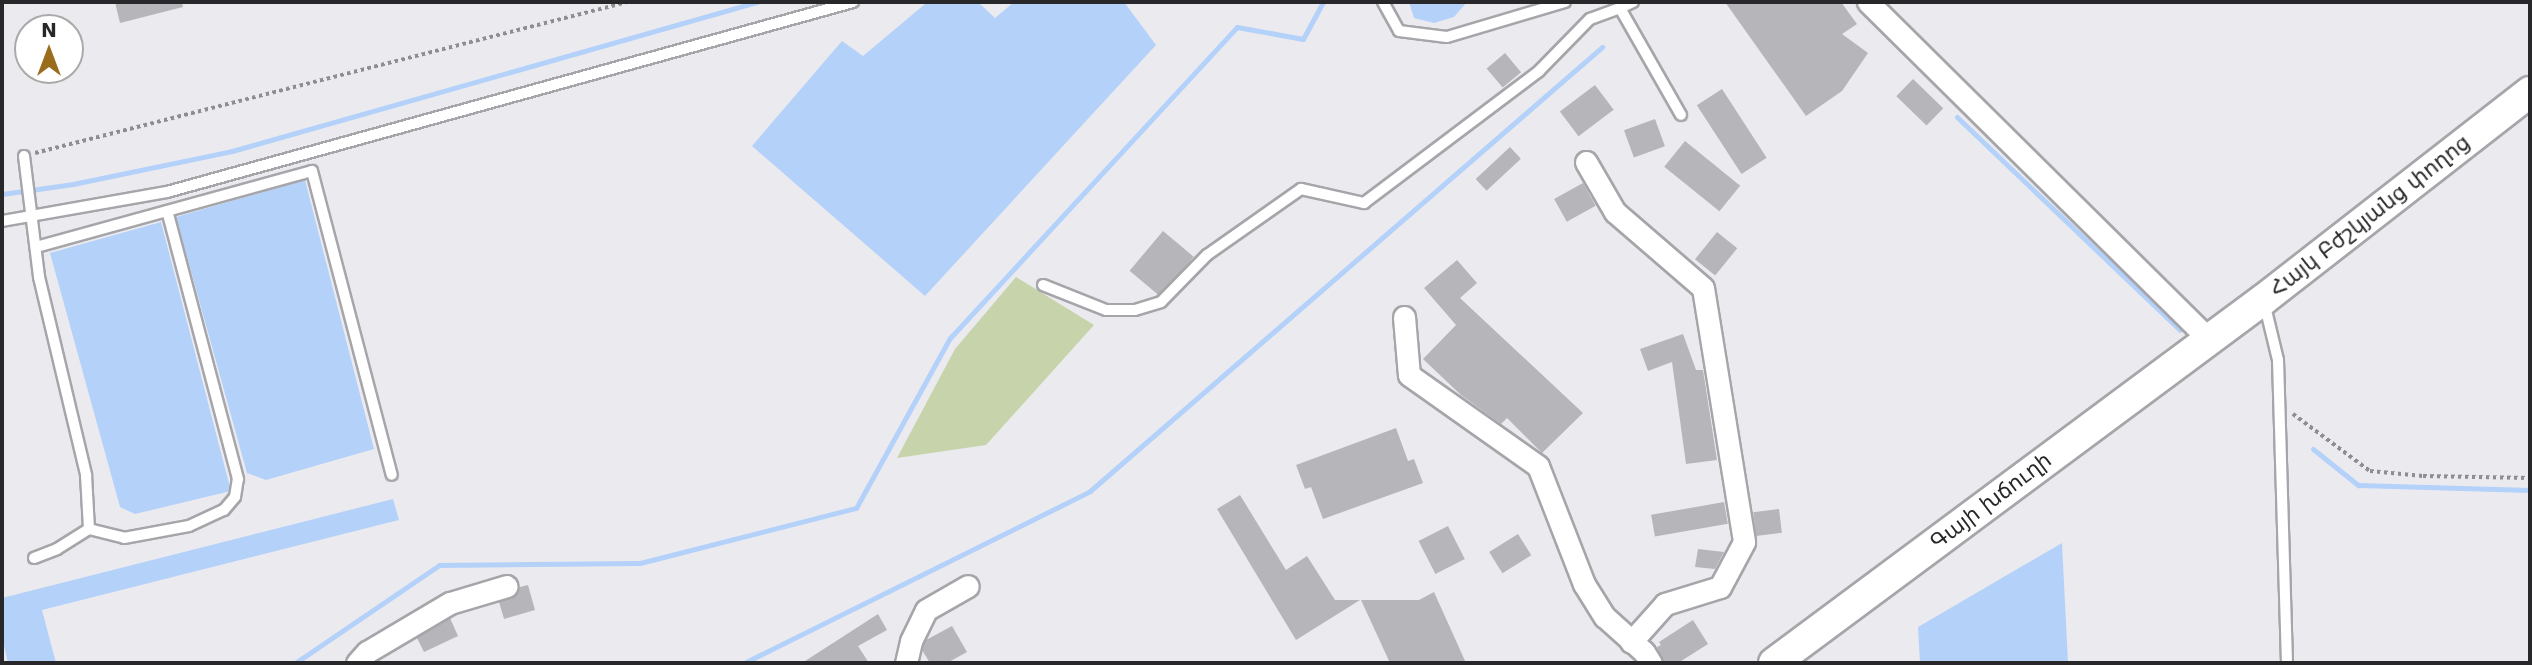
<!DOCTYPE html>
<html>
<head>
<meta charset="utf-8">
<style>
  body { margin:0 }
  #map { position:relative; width:2532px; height:665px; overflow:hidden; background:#ebebef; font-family:"DejaVu Sans","Noto Sans Armenian",sans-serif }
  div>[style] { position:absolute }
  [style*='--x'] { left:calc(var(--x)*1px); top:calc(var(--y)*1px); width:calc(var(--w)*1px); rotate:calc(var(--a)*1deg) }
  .green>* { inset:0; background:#c7d3ab }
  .water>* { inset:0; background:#b4d1fa }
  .stream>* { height:5px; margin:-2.5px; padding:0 2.5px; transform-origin:2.5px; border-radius:2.5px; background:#b4d1fa }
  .building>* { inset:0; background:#b6b5b9; transform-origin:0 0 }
  .path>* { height:3.5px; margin-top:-1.75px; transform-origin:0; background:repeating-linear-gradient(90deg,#8e8e91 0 3.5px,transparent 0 7px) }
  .roads { filter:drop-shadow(2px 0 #a6a6aa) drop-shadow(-2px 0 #a6a6aa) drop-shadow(0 2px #a6a6aa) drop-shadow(0 -2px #a6a6aa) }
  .lane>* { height:10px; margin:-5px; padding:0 5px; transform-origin:5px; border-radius:5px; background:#fff }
  .street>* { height:21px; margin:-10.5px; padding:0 10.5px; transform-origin:10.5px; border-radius:10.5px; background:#fff }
  .secondary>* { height:30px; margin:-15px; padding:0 15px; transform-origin:15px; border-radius:15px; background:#fff }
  span { translate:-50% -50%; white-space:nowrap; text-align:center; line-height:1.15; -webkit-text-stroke:7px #fff; paint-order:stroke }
  .street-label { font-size:21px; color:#28282a }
  .frame { position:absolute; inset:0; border:4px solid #28282a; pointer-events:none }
  .north { position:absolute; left:14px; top:14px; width:70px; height:70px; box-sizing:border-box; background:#fff; border:2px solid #a9a9aa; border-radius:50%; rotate:0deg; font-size:19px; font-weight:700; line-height:28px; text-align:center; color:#28282a }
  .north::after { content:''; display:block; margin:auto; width:24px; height:32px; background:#9a6d1d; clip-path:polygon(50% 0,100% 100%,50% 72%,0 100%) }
</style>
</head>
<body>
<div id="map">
  <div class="green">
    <div style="clip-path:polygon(1016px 277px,1094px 325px,986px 445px,897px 458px,955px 349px)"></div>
  </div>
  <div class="water">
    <div style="clip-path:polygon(934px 2px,978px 2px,995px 18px,1014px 2px,1124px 2px,1156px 45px,925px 296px,752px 146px,842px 41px,863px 56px,925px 4px)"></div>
    <div style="clip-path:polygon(1409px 2px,1467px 2px,1454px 17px,1434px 23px,1414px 18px)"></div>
    <div style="clip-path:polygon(305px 180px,374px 449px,266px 480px,247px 473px,176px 217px)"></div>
    <div style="clip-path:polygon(161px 222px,231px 491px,135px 514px,120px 507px,50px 253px)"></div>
    <div style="clip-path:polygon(393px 499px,399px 520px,42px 610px,56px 663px,8px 663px,2px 637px,2px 598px)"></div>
    <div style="clip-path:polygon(2062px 543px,2068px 663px,1920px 663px,1918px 627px)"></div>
  </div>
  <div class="stream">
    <div style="--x:1957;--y:117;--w:308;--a:43.7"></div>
    <div style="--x:2;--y:194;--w:72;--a:-8"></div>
    <div style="--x:73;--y:184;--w:162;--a:-11.7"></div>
    <div style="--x:232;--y:151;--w:546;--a:-15.84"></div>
    <div style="--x:2313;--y:449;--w:58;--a:38.7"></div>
    <div style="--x:2358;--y:485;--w:172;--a:1.7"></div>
    <div style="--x:295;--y:663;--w:174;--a:-34.2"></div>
    <div style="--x:439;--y:565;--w:201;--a:-0.6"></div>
    <div style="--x:640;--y:563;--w:223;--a:-14.3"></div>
    <div style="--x:856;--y:508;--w:194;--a:-61.1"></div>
    <div style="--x:950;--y:338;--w:423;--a:-47.3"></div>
    <div style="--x:1237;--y:27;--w:67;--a:10.3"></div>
    <div style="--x:1303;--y:39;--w:42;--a:-61.6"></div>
    <div style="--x:744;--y:663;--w:386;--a:-26.4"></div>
    <div style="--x:1090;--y:491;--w:678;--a:-40.93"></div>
  </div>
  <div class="building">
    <div style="clip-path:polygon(115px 2px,182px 2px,183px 7px,120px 23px)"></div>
    <div style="clip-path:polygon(1725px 2px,1841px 2px,1857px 24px,1842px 34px,1868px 53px,1842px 91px,1806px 116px)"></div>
    <div style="left:1505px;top:53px;width:25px;height:24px;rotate:50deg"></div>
    <div style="left:1913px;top:79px;width:42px;height:24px;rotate:44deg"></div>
    <div style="left:1595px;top:85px;width:31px;height:44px;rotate:53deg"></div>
    <div style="left:1722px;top:89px;width:82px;height:30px;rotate:57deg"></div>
    <div style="left:1655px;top:119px;width:29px;height:33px;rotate:70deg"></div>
    <div style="left:1685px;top:141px;width:71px;height:33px;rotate:39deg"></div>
    <div style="left:1510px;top:147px;width:16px;height:47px;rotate:47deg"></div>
    <div style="left:1583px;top:183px;width:26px;height:33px;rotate:61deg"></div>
    <div style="left:1163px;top:231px;width:40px;height:52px;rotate:40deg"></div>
    <div style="left:1717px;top:232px;width:26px;height:35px;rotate:39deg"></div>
    <div style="clip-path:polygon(1457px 260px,1477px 283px,1460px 298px,1583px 413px,1542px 453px,1507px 418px,1501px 424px,1461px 395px,1423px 359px,1456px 325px,1424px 288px)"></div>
    <div style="clip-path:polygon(1683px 334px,1696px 370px,1703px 370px,1717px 460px,1686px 464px,1672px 362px,1648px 371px,1640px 349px)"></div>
    <div style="clip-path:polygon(1396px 428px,1408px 461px,1414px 459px,1423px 483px,1323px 519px,1311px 487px,1305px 489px,1296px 465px)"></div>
    <div style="clip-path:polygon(1240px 495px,1286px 570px,1307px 556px,1335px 600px,1360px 600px,1296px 640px,1217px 509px)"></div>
    <div style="left:1724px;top:502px;width:22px;height:74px;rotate:80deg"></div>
    <div style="left:1779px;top:509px;width:24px;height:26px;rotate:83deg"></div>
    <div style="left:1448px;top:526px;width:37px;height:33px;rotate:63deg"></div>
    <div style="left:1518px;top:534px;width:25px;height:34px;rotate:58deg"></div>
    <div style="clip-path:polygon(1698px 549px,1724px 552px,1715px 569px,1695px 567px)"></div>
    <div style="clip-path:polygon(528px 585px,535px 610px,504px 619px,499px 602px,511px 598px,520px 587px)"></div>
    <div style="clip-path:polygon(1434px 592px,1466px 663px,1390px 663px,1361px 600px,1419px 600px)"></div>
    <div style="clip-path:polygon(878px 614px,887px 630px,858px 646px,869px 663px,802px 663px)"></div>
    <div style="clip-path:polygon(450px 618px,458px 636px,424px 652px,417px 638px)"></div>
    <div style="clip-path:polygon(1693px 620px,1708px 644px,1678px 663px,1664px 663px,1657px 647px,1661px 645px,1659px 642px)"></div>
    <div style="clip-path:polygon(952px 626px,967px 652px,947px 663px,930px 663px,922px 650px,926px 640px)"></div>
  </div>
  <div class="path">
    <div style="--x:35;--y:153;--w:612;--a:-14.29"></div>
    <div style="--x:2293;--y:414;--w:96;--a:36.5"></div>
    <div style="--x:2370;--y:471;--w:53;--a:5.4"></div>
    <div style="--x:2423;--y:476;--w:107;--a:1.1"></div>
  </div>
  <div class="roads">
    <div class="lane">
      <div style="--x:1383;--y:2;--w:33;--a:61"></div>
      <div style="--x:1399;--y:31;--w:48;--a:7.1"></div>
      <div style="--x:1447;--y:37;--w:123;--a:-16.5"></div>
      <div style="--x:1633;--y:2;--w:14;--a:155"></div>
      <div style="--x:1620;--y:8;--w:123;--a:60.3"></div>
      <div style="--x:24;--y:156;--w:122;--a:82.9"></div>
      <div style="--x:39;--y:277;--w:204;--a:76.6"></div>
      <div style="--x:86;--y:475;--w:54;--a:86.8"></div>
      <div style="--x:2;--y:221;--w:168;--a:-10"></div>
      <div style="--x:167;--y:192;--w:712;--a:-15.48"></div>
      <div style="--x:36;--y:247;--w:286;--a:-15.4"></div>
      <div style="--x:312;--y:171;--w:314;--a:75.3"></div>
      <div style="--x:1043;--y:285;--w:68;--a:21.6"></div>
      <div style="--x:1106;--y:310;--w:29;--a:0"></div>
      <div style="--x:1135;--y:310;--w:27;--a:-17"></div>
      <div style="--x:1161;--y:302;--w:66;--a:-45.6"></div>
      <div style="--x:1207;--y:255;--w:115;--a:-35.1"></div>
      <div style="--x:1301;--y:189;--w:65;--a:12.5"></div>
      <div style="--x:1364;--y:203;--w:219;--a:-37"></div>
      <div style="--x:1539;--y:71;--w:73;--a:-45.6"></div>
      <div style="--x:1590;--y:19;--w:32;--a:-20"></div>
      <div style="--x:2264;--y:302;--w:60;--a:76.4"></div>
      <div style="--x:2278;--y:360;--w:303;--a:88.3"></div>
      <div style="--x:34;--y:558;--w:25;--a:-21"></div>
      <div style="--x:57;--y:549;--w:38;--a:-32"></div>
      <div style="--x:89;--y:529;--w:36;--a:14"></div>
      <div style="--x:124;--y:538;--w:66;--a:-10.5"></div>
      <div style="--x:189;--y:526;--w:38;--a:-25"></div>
      <div style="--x:224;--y:510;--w:17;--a:-50"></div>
      <div style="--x:235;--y:497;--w:18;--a:-81"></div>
      <div style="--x:238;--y:479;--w:277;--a:-104.8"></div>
    </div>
    <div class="street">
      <div style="--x:1868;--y:2;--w:479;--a:44.7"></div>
      <div style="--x:1586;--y:162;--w:58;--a:59.9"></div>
      <div style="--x:1615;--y:212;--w:116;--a:40.8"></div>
      <div style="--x:1703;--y:288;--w:257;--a:80.8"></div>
      <div style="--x:1744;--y:542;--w:51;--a:118.1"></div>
      <div style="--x:1720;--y:587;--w:58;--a:162.8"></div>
      <div style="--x:1665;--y:604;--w:51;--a:131.8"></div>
      <div style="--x:1404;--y:317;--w:58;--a:85.1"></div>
      <div style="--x:1409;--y:375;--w:158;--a:35.2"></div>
      <div style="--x:1538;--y:466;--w:127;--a:68.7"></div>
      <div style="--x:1584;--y:584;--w:39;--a:58"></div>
      <div style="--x:1605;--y:617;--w:52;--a:41.9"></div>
      <div style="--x:1644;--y:652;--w:13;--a:58"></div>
      <div style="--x:357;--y:663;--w:15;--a:-48"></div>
      <div style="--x:367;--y:652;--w:96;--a:-30.6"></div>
      <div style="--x:450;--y:603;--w:59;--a:-16.6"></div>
      <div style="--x:906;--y:663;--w:23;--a:-77"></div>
      <div style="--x:911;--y:641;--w:34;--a:-64"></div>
      <div style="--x:926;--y:610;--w:48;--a:-29.7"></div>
    </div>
    <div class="secondary">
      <div style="--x:1774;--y:663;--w:610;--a:-36.61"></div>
      <div style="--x:2264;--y:299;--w:337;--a:-37.9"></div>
    </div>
  </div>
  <div class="street-label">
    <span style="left:2370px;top:216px;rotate:-38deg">Հայկ Բժշկյանց փողոց</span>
    <span style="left:1991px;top:501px;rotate:-37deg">Գայի խճուղի</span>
  </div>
  <div class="frame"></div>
  <div class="north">N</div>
</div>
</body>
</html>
